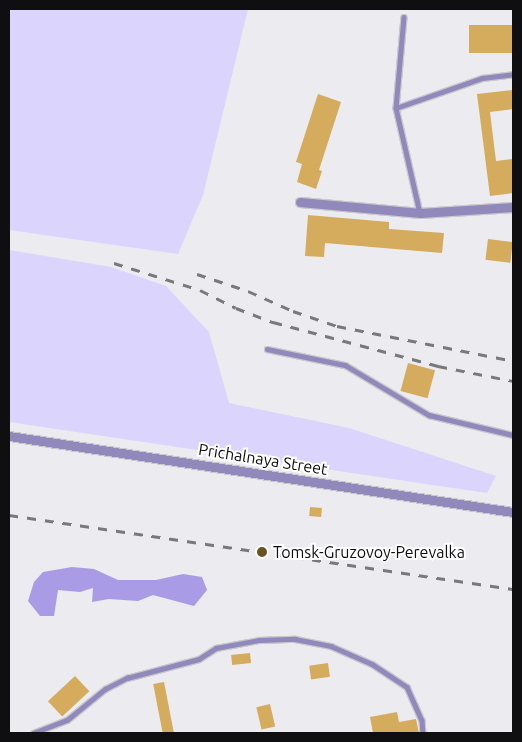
<!DOCTYPE html>
<html>
<head>
<meta charset="utf-8">
<style>
  body { margin:0 }
  #map { position:relative; width:522px; height:742px; overflow:hidden; background:#ecebf0; font-family:Ubuntu,sans-serif }
  div>[style] { position:absolute }
  [style*='--x'] { left:calc(var(--x)*1px); top:calc(var(--y)*1px); width:calc(var(--w)*1px); rotate:calc(var(--a)*1deg) }
  .green>* { inset:0; background:#dbd4fc }
  .water>* { inset:0; background:#aa9be7 }
  .building>* { inset:0; background:#d5ab5d; transform-origin:0 0 }
  .roads { filter:drop-shadow(1px 0 #c9c8cc) drop-shadow(-1px 0 #c9c8cc) drop-shadow(0 1px #c9c8cc) drop-shadow(0 -1px #c9c8cc) }
  .service>* { height:4.5px; margin:-2.25px; padding:0 2.25px; transform-origin:2.25px; border-radius:2.25px; background:#9188bb }
  .minor>* { height:9px; margin:-4.5px; padding:0 4.5px; transform-origin:4.5px; border-radius:4.5px; background:#9188bb }
  .rail>* { height:3px; margin-top:-1.5px; transform-origin:0; background:repeating-linear-gradient(90deg,#79787c 0 9px,transparent 0 18px) }
  .dots>* { width:14px; height:14px; translate:-50% -50%; box-sizing:border-box; border:2px solid #fff; border-radius:50% }
  span { translate:-50% -50%; white-space:nowrap; text-align:center; line-height:1.15; -webkit-text-stroke:4px #fff; paint-order:stroke }
  .street-label { font-size:16px; color:#0f0f11 }
  .poi-label { font-size:16px; color:#0f0f11 }
  .left { translate:0 -50%; text-align:left }
  .frame { position:absolute; inset:0; border:10px solid #0f0f11; pointer-events:none }
</style>
</head>
<body>
<div id="map">
  <div class="green">
    <div style="clip-path:polygon(9px 9px,248px 9px,203px 195px,178px 254px,9px 230px)"></div>
    <div style="clip-path:polygon(9px 250px,111px 267px,166px 286px,209px 332px,229px 403px,349px 428px,496px 476px,487px 493px,9px 422px)"></div>
  </div>
  <div class="water">
    <div style="clip-path:polygon(72px 567px,94px 569px,118px 580px,156px 580px,183px 574px,202px 577px,207px 590px,194px 606px,153px 595px,138px 601px,109px 599px,92px 602px,93px 588px,80px 592px,58px 590px,54px 616px,40px 616px,28px 601px,34px 582px,43px 572px)"></div>
  </div>
  <div class="building">
    <div style="left:513px;top:25px;width:28px;height:44px;rotate:90deg"></div>
    <div style="clip-path:polygon(513px 90px,513px 109px,490px 112px,496px 161px,513px 159px,513px 193px,490px 196px,477px 94px)"></div>
    <div style="clip-path:polygon(318px 94px,341px 102px,319px 170px,322px 171px,316px 189px,297px 182px,302px 164px,296px 162px)"></div>
    <div style="clip-path:polygon(308px 215px,389px 222px,389px 229px,444px 233px,442px 253px,325px 243px,324px 257px,305px 256px)"></div>
    <div style="left:488px;top:239px;width:25px;height:21px;rotate:7deg"></div>
    <div style="left:408px;top:363px;width:28px;height:29px;rotate:15deg"></div>
    <div style="left:310px;top:507px;width:12px;height:9px;rotate:5deg"></div>
    <div style="left:250px;top:653px;width:10px;height:19px;rotate:84deg"></div>
    <div style="left:328px;top:663px;width:14px;height:19px;rotate:82deg"></div>
    <div style="left:75px;top:676px;width:21px;height:37px;rotate:47deg"></div>
    <div style="left:164px;top:682px;width:52px;height:11px;rotate:79deg"></div>
    <div style="left:270px;top:704px;width:23px;height:14px;rotate:77deg"></div>
    <div style="clip-path:polygon(397px 712px,399px 722px,416px 719px,419px 733px,373px 733px,370px 717px)"></div>
  </div>
  <div class="roads">
    <div class="service">
      <div style="--x:404;--y:17;--w:91;--a:95"></div>
      <div style="--x:396;--y:108;--w:108;--a:77.1"></div>
      <div style="--x:396;--y:108;--w:91;--a:-19.2"></div>
      <div style="--x:482;--y:78;--w:31;--a:-7"></div>
      <div style="--x:267;--y:349;--w:80;--a:11.6"></div>
      <div style="--x:345;--y:365;--w:98;--a:30.8"></div>
      <div style="--x:429;--y:415;--w:86;--a:13.4"></div>
      <div style="--x:33;--y:733;--w:36;--a:-21"></div>
      <div style="--x:67;--y:720;--w:49;--a:-39.2"></div>
      <div style="--x:105;--y:689;--w:25;--a:-27"></div>
      <div style="--x:127;--y:678;--w:74;--a:-14.8"></div>
      <div style="--x:199;--y:659;--w:20;--a:-33"></div>
      <div style="--x:216;--y:648;--w:44;--a:-10.5"></div>
      <div style="--x:259;--y:640;--w:36;--a:-2"></div>
      <div style="--x:295;--y:639;--w:37;--a:11"></div>
      <div style="--x:331;--y:646;--w:45;--a:23.7"></div>
      <div style="--x:372;--y:664;--w:42;--a:33.3"></div>
      <div style="--x:407;--y:687;--w:36;--a:66"></div>
      <div style="--x:422;--y:720;--w:13;--a:86"></div>
    </div>
    <div class="minor">
      <div style="--x:300;--y:202;--w:121;--a:5.2"></div>
      <div style="--x:420;--y:213;--w:93;--a:-3.7"></div>
      <div style="--x:9;--y:436;--w:510;--a:8.58"></div>
    </div>
  </div>
  <div class="rail">
    <div style="--x:114;--y:263;--w:90;--a:17.4"></div>
    <div style="--x:200;--y:290;--w:40;--a:26.6"></div>
    <div style="--x:236;--y:308;--w:40;--a:21"></div>
    <div style="--x:273;--y:322;--w:171;--a:14.9"></div>
    <div style="--x:438;--y:366;--w:76;--a:11.3"></div>
    <div style="--x:197;--y:274;--w:54;--a:18.4"></div>
    <div style="--x:248;--y:291;--w:49;--a:24"></div>
    <div style="--x:293;--y:311;--w:46;--a:18.8"></div>
    <div style="--x:337;--y:326;--w:179;--a:11.2"></div>
    <div style="--x:9;--y:515;--w:509;--a:8.35"></div>
  </div>
  <div class="dots">
    <div style="left:262px;top:552px;background:#6a5122"></div>
  </div>
  <div class="street-label">
    <span style="left:263px;top:459px;rotate:9deg">Prichalnaya Street</span>
  </div>
  <div class="poi-label">
    <span class="left" style="left:273px;top:552px">Tomsk-Gruzovoy-Perevalka</span>
  </div>
  <div class="frame"></div>
</div>
</body>
</html>
